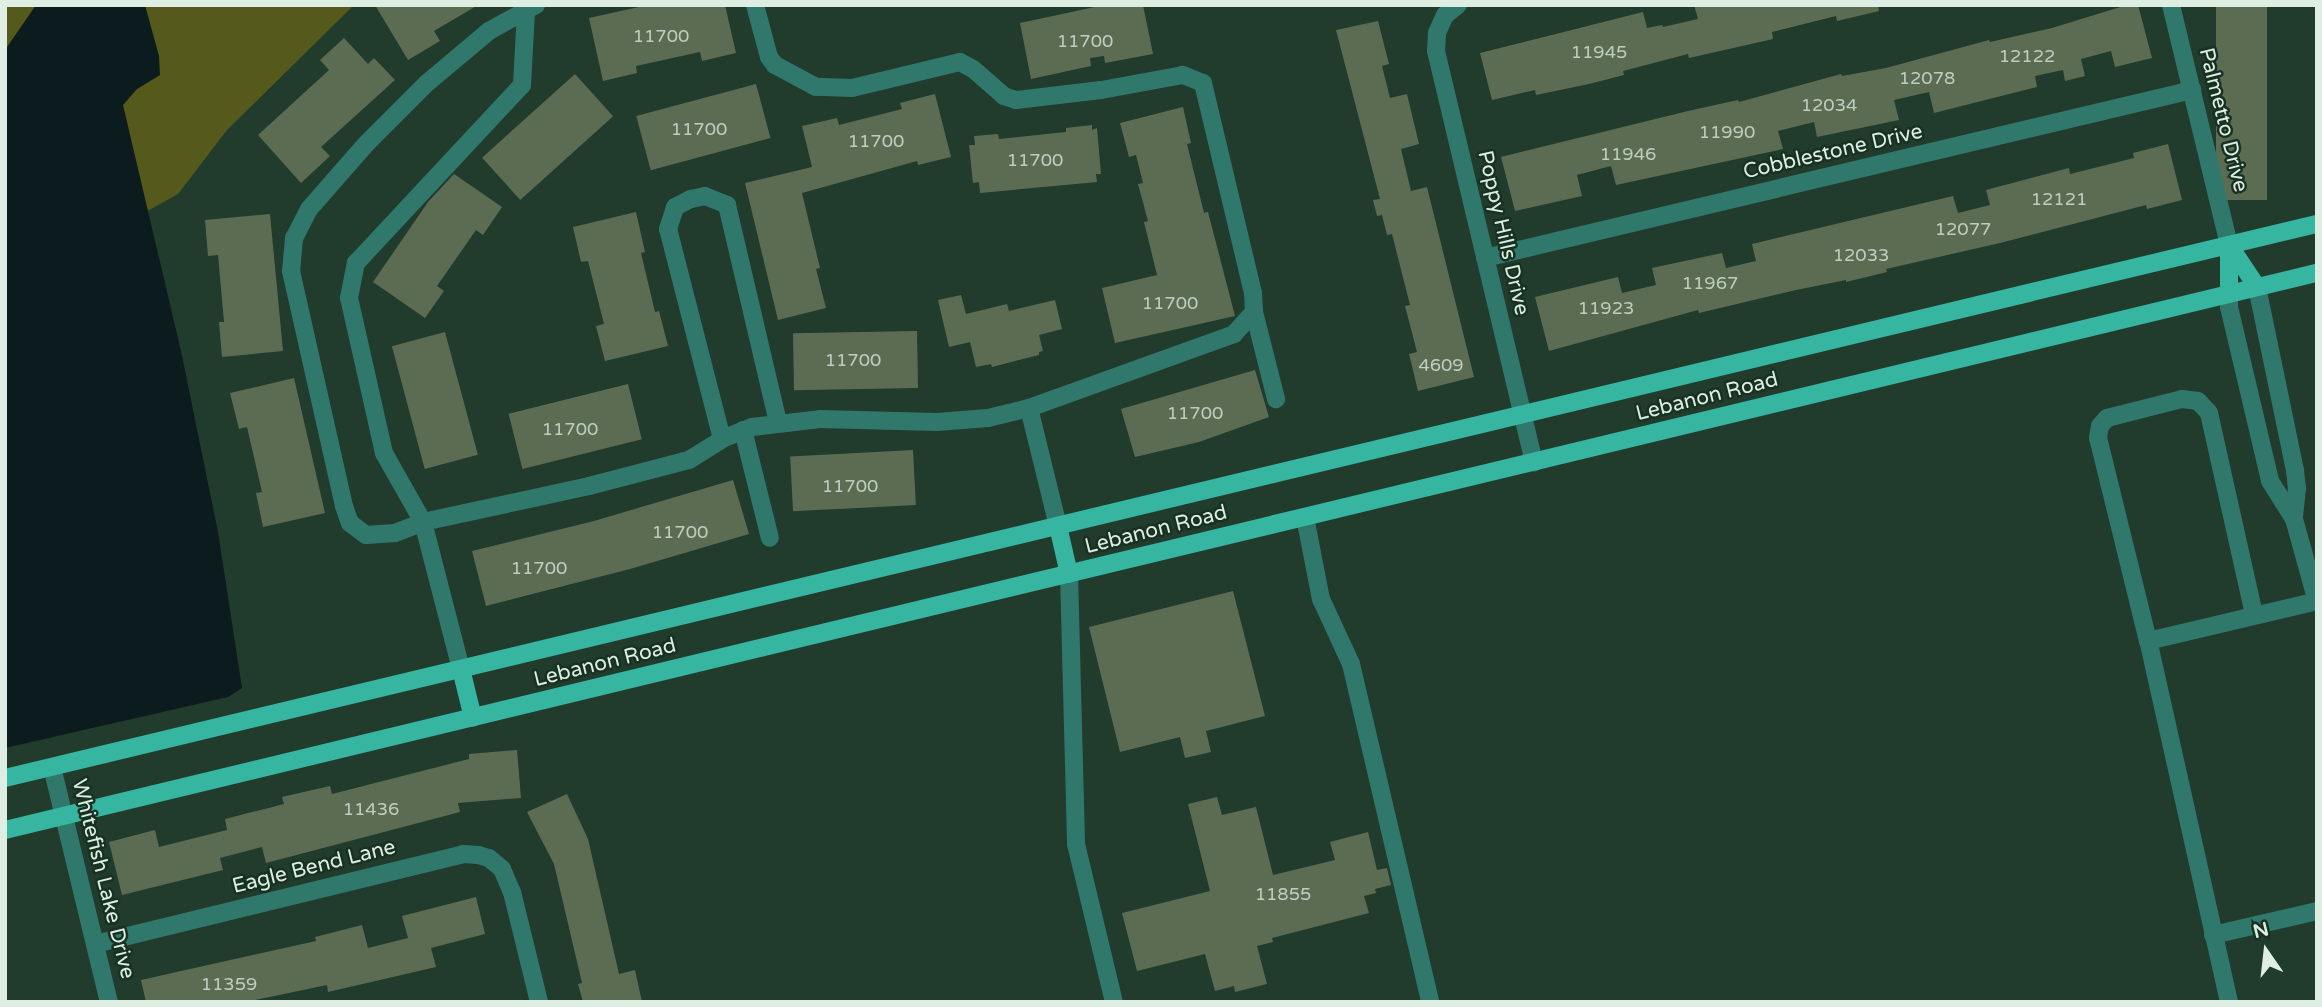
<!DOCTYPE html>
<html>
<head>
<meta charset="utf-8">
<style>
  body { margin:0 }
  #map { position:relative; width:2322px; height:1007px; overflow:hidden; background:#213c2c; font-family:"Varela Round",sans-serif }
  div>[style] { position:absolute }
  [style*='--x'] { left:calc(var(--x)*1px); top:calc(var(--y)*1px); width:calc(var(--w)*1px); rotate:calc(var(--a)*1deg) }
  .green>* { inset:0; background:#55591c }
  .water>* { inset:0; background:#0c1b1d }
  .building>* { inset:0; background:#5c6c53; transform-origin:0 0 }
  .minor>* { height:18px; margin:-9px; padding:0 9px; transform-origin:9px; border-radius:9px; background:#30786c }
  .major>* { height:18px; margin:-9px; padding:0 9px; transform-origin:9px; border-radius:9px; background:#36b5a1 }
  span { translate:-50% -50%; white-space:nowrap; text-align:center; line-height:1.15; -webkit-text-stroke:5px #173122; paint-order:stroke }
  .number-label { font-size:18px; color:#becebf }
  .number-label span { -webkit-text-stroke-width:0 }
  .street-label { font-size:21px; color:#deeee3 }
  .frame { position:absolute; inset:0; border:7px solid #deeee3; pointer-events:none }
  .north { position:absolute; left:2231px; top:916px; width:70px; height:70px; -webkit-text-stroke:5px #173122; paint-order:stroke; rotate:346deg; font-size:19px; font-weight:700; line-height:28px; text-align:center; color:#deeee3 }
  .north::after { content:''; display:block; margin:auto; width:24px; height:32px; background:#deeee3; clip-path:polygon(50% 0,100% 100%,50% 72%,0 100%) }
</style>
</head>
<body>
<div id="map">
  <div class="green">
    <div style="clip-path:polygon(5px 5px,354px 5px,227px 130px,178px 194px,16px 284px,5px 286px)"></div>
  </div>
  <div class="water">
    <div style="clip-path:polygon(36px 5px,145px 5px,159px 56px,160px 75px,137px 89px,123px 105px,181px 351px,218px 532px,242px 688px,228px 697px,5px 748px,5px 50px)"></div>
  </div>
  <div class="building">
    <div style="clip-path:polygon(375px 5px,478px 5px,434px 31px,440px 41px,408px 60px)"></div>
    <div style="clip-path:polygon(648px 5px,725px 5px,736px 53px,702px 61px,700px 52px,636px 66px,637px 73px,603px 81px,589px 18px)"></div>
    <div style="clip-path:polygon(1104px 5px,1143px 5px,1153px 54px,1105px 63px,1104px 56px,1090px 58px,1091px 66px,1031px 79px,1020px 23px)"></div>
    <div style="clip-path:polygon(1694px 5px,1878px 5px,1879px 11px,1837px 21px,1836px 16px,1772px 32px,1773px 39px,1689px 58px,1688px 54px,1623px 71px,1624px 75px,1589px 84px,1536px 95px,1535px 90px,1492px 100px,1480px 53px,1643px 12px,1647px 28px,1662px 25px,1663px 27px,1698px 19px)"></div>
    <div style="clip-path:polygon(2127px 5px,2138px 5px,2152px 58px,2115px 67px,2111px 51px,2081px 59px,2085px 76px,2065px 81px,2063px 70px,2035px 76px,2037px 87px,1934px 113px,1929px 92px,1894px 100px,1899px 120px,1817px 137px,1814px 122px,1778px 131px,1783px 149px,1616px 185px,1611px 166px,1577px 175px,1582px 196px,1515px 211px,1501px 157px,1688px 111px,1738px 100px,1739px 102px,1841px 74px,1842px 76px,1886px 68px,1989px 40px,1990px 42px,2052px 28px)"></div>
    <div style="left:2216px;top:5px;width:51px;height:195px"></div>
    <div style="clip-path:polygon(1378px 21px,1389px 64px,1382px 66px,1390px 98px,1407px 94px,1419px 144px,1401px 149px,1411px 191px,1427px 187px,1474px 377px,1418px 391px,1409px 354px,1417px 352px,1405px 306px,1410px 305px,1392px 234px,1387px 235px,1382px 215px,1377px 216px,1373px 200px,1380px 199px,1336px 30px)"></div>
    <div style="clip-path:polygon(344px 38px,368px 64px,374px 58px,395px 80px,321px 147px,330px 156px,301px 183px,258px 135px,329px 70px,320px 60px)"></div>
    <div style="left:575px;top:74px;width:57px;height:125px;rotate:48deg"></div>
    <div style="left:756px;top:84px;width:56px;height:124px;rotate:75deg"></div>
    <div style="clip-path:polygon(935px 94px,951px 157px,918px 165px,917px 161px,802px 193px,820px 268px,816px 269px,826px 308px,778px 320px,745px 183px,812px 167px,802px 126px,837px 118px,839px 125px,902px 109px,900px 103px)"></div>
    <div style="clip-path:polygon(1183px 107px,1191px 143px,1187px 144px,1204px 213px,1208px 212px,1235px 316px,1115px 343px,1102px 288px,1157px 275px,1144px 222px,1148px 221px,1138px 184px,1143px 183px,1136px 155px,1129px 157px,1120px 123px)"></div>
    <div style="clip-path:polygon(1092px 125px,1092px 130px,1097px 128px,1101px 174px,1096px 174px,1097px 182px,980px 193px,979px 182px,973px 183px,969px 145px,975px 145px,974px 136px,998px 134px,999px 139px,1066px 132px,1066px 128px)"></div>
    <div style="clip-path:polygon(2168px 144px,2182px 200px,2147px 209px,2146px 205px,2000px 243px,1886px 269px,1887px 272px,1846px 282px,1846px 280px,1796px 290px,1699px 313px,1698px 310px,1549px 351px,1535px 297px,1618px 277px,1622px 293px,1656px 285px,1652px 268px,1722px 253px,1726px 268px,1756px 261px,1752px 244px,1953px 196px,1958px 213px,1990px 205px,1986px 190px,2069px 168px,2070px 174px,2134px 158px,2133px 153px)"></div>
    <div style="clip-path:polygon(454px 174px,502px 207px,483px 235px,476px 230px,437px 286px,444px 291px,425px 318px,373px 282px,428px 202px)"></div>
    <div style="clip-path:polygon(636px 212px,645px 252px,641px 253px,655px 312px,659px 311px,668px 346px,605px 361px,596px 326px,604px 324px,588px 261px,581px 262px,573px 227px)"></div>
    <div style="clip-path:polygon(270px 214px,283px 351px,222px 357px,219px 322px,224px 322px,218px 255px,208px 256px,205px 220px)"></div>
    <div style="clip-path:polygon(961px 295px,966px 314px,1007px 304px,1009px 311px,1055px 300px,1062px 329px,1039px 335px,1043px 351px,1039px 352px,1039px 355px,992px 367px,991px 364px,976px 367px,970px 342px,949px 347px,938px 300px)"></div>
    <div style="left:917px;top:331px;width:57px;height:124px;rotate:89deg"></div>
    <div style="left:445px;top:332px;width:127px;height:55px;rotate:75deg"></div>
    <div style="clip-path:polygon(1255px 370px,1269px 417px,1199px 442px,1135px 457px,1121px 409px)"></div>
    <div style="clip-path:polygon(294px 378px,325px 513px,263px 527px,256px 493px,262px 492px,247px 427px,239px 429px,230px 393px)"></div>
    <div style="left:628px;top:384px;width:57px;height:123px;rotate:76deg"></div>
    <div style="left:913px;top:450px;width:55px;height:123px;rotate:87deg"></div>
    <div style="clip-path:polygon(733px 480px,749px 534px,630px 569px,486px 606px,472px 551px,594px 521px)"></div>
    <div style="clip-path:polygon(1233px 591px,1265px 716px,1206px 731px,1211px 752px,1185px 758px,1180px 737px,1120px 752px,1089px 627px)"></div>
    <div style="clip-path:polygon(517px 750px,521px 798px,458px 803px,460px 812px,266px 863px,262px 847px,220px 858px,223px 870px,122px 895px,109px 842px,155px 830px,159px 847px,227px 830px,225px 819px,284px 804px,282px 797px,330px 786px,332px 794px,469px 759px,469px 754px)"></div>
    <div style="clip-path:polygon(567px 794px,588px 839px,619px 974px,635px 970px,642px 1002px,583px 1002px,578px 984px,582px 983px,554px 864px,527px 812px)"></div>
    <div style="clip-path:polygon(1217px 797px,1222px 815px,1256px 807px,1273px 875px,1335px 860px,1330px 842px,1368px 832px,1377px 870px,1387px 868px,1391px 885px,1375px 889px,1376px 893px,1364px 896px,1369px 913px,1272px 938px,1273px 942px,1257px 946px,1267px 984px,1235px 992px,1234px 986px,1215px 991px,1205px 954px,1137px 971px,1122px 913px,1210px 891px,1188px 804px)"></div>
    <div style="clip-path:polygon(476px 897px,485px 934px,431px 948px,436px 967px,328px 992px,327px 985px,246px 1002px,146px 1002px,141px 980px,316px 941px,315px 937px,362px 925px,368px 948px,408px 938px,402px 916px)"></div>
  </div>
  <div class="minor">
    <div style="--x:536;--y:5;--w:54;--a:151"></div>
    <div style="--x:489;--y:31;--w:81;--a:140"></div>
    <div style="--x:427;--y:83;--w:86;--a:135"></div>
    <div style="--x:366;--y:144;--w:86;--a:131.2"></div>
    <div style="--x:309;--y:209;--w:33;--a:117"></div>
    <div style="--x:294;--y:238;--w:33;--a:95"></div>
    <div style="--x:291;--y:271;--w:241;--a:77.3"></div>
    <div style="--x:344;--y:506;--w:18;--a:71"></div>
    <div style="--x:350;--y:523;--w:20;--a:37"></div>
    <div style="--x:366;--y:535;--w:29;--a:-4"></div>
    <div style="--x:395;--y:533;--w:30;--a:-21"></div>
    <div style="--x:423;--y:522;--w:170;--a:-12.2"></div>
    <div style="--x:589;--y:486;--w:103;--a:-14.6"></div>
    <div style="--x:689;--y:460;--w:39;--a:-32"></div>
    <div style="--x:722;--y:439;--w:32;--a:-22"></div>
    <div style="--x:752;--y:427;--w:68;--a:-6.7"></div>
    <div style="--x:820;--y:419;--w:117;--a:1.5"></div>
    <div style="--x:937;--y:422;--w:51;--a:-4.5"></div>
    <div style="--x:988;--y:418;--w:42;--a:-13.7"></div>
    <div style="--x:1029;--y:408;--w:218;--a:-19.8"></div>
    <div style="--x:1234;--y:334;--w:30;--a:-48"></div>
    <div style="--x:1254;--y:312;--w:19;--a:-93"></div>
    <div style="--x:1253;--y:293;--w:216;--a:-103.4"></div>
    <div style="--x:1203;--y:83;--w:22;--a:-158"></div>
    <div style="--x:1183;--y:75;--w:83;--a:169.6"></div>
    <div style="--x:1101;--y:90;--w:86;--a:173.3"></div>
    <div style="--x:1016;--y:100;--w:13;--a:-162"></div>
    <div style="--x:1004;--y:96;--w:41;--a:-138.9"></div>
    <div style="--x:973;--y:69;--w:15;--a:-152"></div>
    <div style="--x:960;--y:62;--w:111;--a:166.5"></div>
    <div style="--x:852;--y:88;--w:36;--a:-178"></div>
    <div style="--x:816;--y:87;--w:47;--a:-151.8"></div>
    <div style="--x:775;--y:65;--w:10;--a:-127"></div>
    <div style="--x:769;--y:57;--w:54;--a:-105.1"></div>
    <div style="--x:1458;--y:5;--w:16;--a:142"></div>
    <div style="--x:1445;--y:15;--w:20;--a:114"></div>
    <div style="--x:1437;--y:33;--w:18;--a:93"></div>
    <div style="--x:1436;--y:51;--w:423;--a:76.6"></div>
    <div style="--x:2171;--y:5;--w:247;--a:76.4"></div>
    <div style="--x:1485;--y:258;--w:727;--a:-13.37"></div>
    <div style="--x:2257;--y:287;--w:187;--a:78.3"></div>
    <div style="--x:2295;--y:470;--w:18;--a:84"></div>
    <div style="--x:2297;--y:488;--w:31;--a:96"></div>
    <div style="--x:2229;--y:294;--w:13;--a:90"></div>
    <div style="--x:2229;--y:307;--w:179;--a:76.7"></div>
    <div style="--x:2270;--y:481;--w:45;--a:57.7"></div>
    <div style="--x:2294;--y:519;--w:86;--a:74.5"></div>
    <div style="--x:1254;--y:312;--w:90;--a:75.8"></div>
    <div style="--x:1029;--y:408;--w:122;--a:76.2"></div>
    <div style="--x:743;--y:430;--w:111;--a:76"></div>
    <div style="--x:722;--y:439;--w:217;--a:-104.4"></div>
    <div style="--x:668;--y:229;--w:23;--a:-72"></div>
    <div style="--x:675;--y:207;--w:18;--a:-27"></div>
    <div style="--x:691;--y:199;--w:14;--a:-12"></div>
    <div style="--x:705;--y:196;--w:24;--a:22"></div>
    <div style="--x:727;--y:205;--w:224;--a:76.8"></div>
    <div style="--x:1305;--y:517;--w:84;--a:79"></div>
    <div style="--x:1321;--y:599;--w:72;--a:65.2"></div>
    <div style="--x:1351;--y:664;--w:347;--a:76.8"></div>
    <div style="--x:1069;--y:574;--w:270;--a:88.5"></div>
    <div style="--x:1076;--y:844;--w:163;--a:76.5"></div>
    <div style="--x:2148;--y:641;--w:209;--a:-103.8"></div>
    <div style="--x:2098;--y:438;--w:12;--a:-81"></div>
    <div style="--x:2100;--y:426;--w:11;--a:-49"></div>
    <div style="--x:2107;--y:418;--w:77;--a:-14.2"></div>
    <div style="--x:2182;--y:399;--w:16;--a:7"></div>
    <div style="--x:2198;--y:401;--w:16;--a:47"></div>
    <div style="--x:2209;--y:413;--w:207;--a:77.4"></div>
    <div style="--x:461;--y:669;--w:152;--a:-104.5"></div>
    <div style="--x:423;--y:522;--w:79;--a:-119.5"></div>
    <div style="--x:384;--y:453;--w:159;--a:-102.7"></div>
    <div style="--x:349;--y:298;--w:36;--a:-79"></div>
    <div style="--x:356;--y:263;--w:243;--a:-47"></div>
    <div style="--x:522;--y:85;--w:75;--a:-86.9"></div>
    <div style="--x:52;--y:767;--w:242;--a:76.4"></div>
    <div style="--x:2213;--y:935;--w:107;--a:-13"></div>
    <div style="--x:95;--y:944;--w:379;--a:-13.7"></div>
    <div style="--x:463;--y:854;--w:15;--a:4"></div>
    <div style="--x:478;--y:855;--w:11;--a:15"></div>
    <div style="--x:489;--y:858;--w:17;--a:40"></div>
    <div style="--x:502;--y:869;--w:25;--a:67"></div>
    <div style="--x:512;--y:892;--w:113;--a:76.2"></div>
    <div style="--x:2229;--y:1002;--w:370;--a:-102.6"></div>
    <div style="--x:2148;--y:641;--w:174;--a:-13.3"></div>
  </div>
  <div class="major">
    <div style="--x:2229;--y:245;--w:50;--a:56.3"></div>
    <div style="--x:2229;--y:294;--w:49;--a:-90"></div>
    <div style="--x:1058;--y:526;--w:49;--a:77.1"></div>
    <div style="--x:461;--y:669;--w:50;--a:76.2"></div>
    <div style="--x:5;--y:778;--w:2377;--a:-13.48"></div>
    <div style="--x:5;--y:830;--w:2378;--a:-13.55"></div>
  </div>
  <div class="number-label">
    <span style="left:661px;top:36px">11700</span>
    <span style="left:1085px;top:41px">11700</span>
    <span style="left:1599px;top:52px">11945</span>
    <span style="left:2027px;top:56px">12122</span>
    <span style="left:1927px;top:78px">12078</span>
    <span style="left:1829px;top:105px">12034</span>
    <span style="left:699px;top:129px">11700</span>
    <span style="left:1727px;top:132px">11990</span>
    <span style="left:876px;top:141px">11700</span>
    <span style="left:1628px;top:154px">11946</span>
    <span style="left:1035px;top:160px">11700</span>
    <span style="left:2059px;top:199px">12121</span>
    <span style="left:1963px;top:229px">12077</span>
    <span style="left:1861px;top:255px">12033</span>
    <span style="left:1710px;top:283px">11967</span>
    <span style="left:1170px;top:303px">11700</span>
    <span style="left:1606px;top:308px">11923</span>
    <span style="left:853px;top:360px">11700</span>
    <span style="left:1441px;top:365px">4609</span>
    <span style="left:1195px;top:413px">11700</span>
    <span style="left:570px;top:429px">11700</span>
    <span style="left:850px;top:486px">11700</span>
    <span style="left:680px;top:532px">11700</span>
    <span style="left:539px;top:568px">11700</span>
    <span style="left:371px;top:809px">11436</span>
    <span style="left:1283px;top:894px">11855</span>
    <span style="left:229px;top:984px">11359</span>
  </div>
  <div class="street-label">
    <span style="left:2223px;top:120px;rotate:76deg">Palmetto Drive</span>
    <span style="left:1833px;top:152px;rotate:-13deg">Cobblestone Drive</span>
    <span style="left:1503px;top:233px;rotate:77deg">Poppy Hills Drive</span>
    <span style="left:1707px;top:397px;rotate:-14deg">Lebanon Road</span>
    <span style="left:1156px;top:530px;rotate:-14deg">Lebanon Road</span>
    <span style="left:605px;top:663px;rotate:-14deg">Lebanon Road</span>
    <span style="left:314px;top:867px;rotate:-14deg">Eagle Bend Lane</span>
    <span style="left:103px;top:879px;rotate:76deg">Whitefish Lake Drive</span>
  </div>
  <div class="frame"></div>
  <div class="north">N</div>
</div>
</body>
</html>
